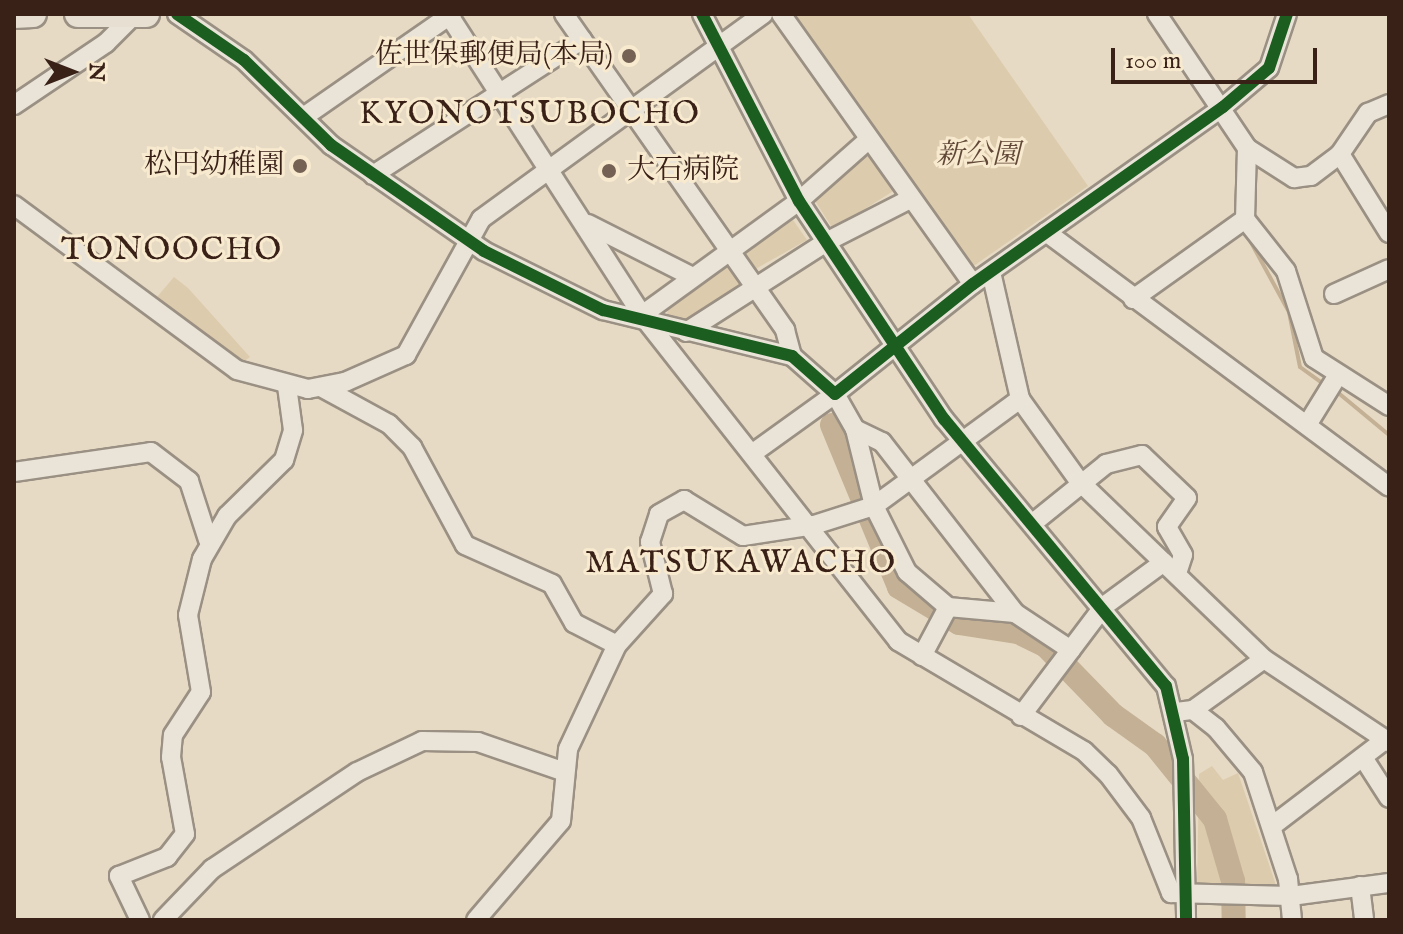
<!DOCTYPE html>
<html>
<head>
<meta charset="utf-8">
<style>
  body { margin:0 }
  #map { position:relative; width:1403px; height:934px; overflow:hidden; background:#e6dac4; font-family:"IM FELL English","Noto Serif JP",serif }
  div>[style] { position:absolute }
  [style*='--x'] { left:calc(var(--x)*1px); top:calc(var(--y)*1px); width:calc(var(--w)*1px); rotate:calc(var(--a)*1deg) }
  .green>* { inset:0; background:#ddcbad }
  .stream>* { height:4px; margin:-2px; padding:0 2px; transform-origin:2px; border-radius:2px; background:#c4b094 }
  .river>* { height:24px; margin:-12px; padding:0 12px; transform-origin:12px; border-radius:12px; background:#c4b094 }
  .roads { filter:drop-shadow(2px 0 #9a9083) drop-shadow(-2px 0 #9a9083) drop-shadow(0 2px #9a9083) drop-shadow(0 -2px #9a9083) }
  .minor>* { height:18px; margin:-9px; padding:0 9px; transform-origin:9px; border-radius:9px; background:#eae4d8 }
  .highway>* { height:26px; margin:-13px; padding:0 13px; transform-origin:13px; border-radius:13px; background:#e7e0d2 }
  .cycleway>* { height:12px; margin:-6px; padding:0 6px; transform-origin:6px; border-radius:6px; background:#1b5e20 }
  .dots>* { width:22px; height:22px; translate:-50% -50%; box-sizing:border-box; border:4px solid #f8eacf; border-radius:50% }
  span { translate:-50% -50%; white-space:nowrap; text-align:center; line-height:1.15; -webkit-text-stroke:6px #f8eacf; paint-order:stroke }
  .poi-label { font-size:28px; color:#3a2118 }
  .right { translate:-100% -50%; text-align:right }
  .left { translate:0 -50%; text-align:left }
  .park-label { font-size:28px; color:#614838; font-style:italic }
  .quarter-label { font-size:32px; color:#3a2118; letter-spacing:2px }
  .frame { position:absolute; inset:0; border:16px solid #3a2118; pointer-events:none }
  .north { position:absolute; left:32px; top:32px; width:80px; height:80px; -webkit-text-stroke:6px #f8eacf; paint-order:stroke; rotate:90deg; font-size:22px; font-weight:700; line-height:32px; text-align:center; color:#3a2118 }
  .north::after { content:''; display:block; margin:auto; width:28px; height:36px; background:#3a2118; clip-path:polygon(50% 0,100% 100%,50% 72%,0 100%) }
  .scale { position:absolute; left:1111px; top:48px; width:206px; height:36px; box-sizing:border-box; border:4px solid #3a2118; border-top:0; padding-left:10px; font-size:24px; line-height:28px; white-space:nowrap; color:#3a2118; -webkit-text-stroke:6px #f8eacf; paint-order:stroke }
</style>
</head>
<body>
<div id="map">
  <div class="green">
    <div style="clip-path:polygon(788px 14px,968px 14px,1088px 186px,975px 265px,965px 264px)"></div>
    <div style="clip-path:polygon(867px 152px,895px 190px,833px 229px,812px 196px)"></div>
    <div style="clip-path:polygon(793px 220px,807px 240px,752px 271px,739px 255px)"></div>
    <div style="clip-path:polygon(727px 265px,742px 284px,688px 320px,667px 314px,669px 304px)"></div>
    <div style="clip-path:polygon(174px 277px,188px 288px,250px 357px,243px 362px,162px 303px,157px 297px)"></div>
    <div style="clip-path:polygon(1212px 766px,1223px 780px,1238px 773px,1278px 891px,1197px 890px,1199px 774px)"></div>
  </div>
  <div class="stream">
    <div style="--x:1247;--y:235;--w:88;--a:61.4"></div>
    <div style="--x:1289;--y:312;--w:56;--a:78.7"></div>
    <div style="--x:1300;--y:367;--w:31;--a:36"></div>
    <div style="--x:1336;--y:391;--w:69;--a:39.7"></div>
  </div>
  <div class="river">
    <div style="--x:832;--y:425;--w:175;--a:67.5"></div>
    <div style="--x:899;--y:587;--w:70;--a:31"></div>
    <div style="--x:959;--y:623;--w:60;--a:8.7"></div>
    <div style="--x:1018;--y:632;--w:30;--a:26"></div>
    <div style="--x:1045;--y:645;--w:98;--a:45.8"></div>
    <div style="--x:1113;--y:715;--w:52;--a:35.5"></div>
    <div style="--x:1155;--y:745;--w:95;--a:51"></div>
    <div style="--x:1215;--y:819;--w:65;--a:73.8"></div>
    <div style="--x:1233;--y:881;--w:39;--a:89"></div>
  </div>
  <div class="roads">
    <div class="minor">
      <div style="--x:177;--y:14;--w:81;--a:34.5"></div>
      <div style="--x:244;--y:60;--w:122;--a:44.3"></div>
      <div style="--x:331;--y:145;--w:186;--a:34.7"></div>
      <div style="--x:484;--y:251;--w:133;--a:26.4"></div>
      <div style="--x:603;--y:310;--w:195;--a:13.7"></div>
      <div style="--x:792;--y:356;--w:57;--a:41.5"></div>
      <div style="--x:835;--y:394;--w:176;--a:-38.6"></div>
      <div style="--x:973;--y:284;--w:306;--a:-35.3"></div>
      <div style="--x:1223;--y:107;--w:60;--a:-40.3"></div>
      <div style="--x:1269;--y:68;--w:57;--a:-71.6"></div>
      <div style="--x:448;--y:14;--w:358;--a:57.2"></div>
      <div style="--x:642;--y:315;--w:194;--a:-36"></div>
      <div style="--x:799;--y:201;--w:91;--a:-41.4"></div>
      <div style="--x:564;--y:14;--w:386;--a:55"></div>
      <div style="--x:785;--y:330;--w:27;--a:75"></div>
      <div style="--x:702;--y:14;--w:211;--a:62.6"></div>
      <div style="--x:799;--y:201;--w:262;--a:56.4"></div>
      <div style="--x:944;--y:419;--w:347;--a:50.3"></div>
      <div style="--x:1166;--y:686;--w:75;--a:76.9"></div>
      <div style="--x:1183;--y:759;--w:161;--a:88.9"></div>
      <div style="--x:781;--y:14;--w:331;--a:54.6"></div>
      <div style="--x:1157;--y:14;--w:161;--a:56.1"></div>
      <div style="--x:1247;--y:148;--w:71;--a:91.6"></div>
      <div style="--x:1245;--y:219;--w:66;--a:51.7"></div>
      <div style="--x:1286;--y:271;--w:91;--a:72.2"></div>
      <div style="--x:1314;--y:358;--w:89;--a:32.6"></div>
      <div style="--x:14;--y:105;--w:111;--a:-34"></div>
      <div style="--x:106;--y:43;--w:41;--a:-45"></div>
      <div style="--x:305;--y:116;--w:179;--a:-34.8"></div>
      <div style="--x:1247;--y:148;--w:56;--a:32.6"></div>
      <div style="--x:1294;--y:178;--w:17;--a:-7"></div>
      <div style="--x:1311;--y:176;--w:36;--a:-37"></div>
      <div style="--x:1340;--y:154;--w:50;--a:-55.7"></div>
      <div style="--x:1368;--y:113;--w:23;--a:-23"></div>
      <div style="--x:1340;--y:154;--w:93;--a:58.2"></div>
      <div style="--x:373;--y:175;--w:249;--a:-32.9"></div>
      <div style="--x:14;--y:205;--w:277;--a:36.5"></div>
      <div style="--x:237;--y:370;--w:73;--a:15"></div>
      <div style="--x:308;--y:389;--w:38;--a:-11"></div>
      <div style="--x:345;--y:382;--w:67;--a:-23.9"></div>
      <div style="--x:406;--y:355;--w:155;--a:-61.1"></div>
      <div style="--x:481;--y:219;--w:349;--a:-36"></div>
      <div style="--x:588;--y:224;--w:113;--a:26.8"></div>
      <div style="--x:1046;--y:232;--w:427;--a:36.6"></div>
      <div style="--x:991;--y:272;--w:130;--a:77.1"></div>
      <div style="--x:1020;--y:399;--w:101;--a:54.3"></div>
      <div style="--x:1079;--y:481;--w:257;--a:43.9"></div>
      <div style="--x:1264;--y:659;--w:150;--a:33.6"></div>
      <div style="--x:1334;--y:294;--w:60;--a:-24.4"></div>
      <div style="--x:1133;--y:299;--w:138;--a:-35.5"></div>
      <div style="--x:648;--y:323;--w:405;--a:51.8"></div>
      <div style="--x:898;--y:641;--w:216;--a:30.6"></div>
      <div style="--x:1084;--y:751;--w:33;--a:44"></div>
      <div style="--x:1108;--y:774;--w:55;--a:53.1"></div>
      <div style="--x:1141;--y:818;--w:81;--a:68.2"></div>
      <div style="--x:1171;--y:893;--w:120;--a:1.4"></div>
      <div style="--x:1291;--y:896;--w:99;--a:-7.6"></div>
      <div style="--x:686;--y:332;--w:166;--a:-32.7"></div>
      <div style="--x:826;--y:242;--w:94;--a:-27.1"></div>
      <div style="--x:321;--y:387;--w:77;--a:28.6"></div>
      <div style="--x:389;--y:424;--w:33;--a:45"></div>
      <div style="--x:412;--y:447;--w:111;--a:61.6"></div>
      <div style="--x:465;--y:545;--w:95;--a:24.1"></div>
      <div style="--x:552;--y:584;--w:45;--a:60.6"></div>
      <div style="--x:574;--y:623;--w:48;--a:27.1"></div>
      <div style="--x:1307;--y:425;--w:55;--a:-58.3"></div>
      <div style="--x:855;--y:429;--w:30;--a:26"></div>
      <div style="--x:882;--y:442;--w:217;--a:52.1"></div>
      <div style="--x:753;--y:453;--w:101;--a:-35.7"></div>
      <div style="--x:835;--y:394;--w:40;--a:60.3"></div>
      <div style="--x:855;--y:429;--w:79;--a:76.1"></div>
      <div style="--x:874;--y:506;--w:74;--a:63.4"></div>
      <div style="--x:907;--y:572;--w:54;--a:40.5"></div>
      <div style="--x:948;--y:607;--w:67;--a:5.1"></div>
      <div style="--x:1015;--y:613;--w:67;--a:33.5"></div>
      <div style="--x:14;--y:472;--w:138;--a:-8.3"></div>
      <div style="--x:151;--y:452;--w:48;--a:37.3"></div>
      <div style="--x:189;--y:481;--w:62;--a:72.1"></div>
      <div style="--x:1033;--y:523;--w:94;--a:-38.9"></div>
      <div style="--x:1106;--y:464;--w:37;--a:-14"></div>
      <div style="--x:1142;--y:455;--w:62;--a:43.7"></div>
      <div style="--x:1187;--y:498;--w:35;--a:125"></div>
      <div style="--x:1167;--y:527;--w:32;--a:60"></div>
      <div style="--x:1183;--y:555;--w:20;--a:108"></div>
      <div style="--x:922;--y:656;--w:55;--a:-62"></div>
      <div style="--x:1193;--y:710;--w:87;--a:-35.7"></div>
      <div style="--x:1176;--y:712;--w:17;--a:-7"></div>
      <div style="--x:1193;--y:710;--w:29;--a:38"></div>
      <div style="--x:1216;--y:728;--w:57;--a:49.9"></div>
      <div style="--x:1253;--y:772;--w:113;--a:71.9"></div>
      <div style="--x:1288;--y:879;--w:41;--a:84.4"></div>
      <div style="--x:1021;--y:716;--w:138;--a:-53"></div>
      <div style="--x:1104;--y:606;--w:74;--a:-36.3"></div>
      <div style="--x:1364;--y:759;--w:46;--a:57.3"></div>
      <div style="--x:1272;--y:826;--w:142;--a:-37.3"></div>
      <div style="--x:1360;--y:886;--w:34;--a:83"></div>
      <div style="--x:140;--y:920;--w:49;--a:-115.5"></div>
      <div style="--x:119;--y:876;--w:52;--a:-21.6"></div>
      <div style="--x:167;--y:857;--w:29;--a:-52"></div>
      <div style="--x:185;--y:834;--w:78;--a:-100.3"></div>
      <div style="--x:171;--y:757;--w:22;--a:-85"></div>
      <div style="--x:173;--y:735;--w:51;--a:-56.9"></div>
      <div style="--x:201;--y:692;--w:78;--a:-99.6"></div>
      <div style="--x:188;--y:615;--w:58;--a:-76"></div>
      <div style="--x:202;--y:559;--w:50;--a:-59.8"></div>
      <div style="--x:227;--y:516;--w:80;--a:-44.5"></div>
      <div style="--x:284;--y:460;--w:31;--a:-73"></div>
      <div style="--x:293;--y:430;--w:44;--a:-97.8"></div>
      <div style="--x:163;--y:920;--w:71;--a:-46.1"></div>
      <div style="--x:212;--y:869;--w:174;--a:-33.8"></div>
      <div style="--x:357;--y:772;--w:72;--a:-25.5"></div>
      <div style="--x:422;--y:741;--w:56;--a:1"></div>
      <div style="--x:478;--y:742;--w:92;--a:19"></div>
      <div style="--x:476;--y:920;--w:130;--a:-49.4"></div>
      <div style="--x:561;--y:821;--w:72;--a:-84.4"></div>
      <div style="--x:568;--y:749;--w:115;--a:-64.8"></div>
      <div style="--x:617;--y:645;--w:69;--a:-48"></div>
      <div style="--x:663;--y:594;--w:54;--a:-104"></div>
      <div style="--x:650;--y:542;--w:29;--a:-72"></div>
      <div style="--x:659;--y:514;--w:29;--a:-29"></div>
      <div style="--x:684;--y:500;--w:69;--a:31.4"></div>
      <div style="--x:743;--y:536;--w:72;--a:-8.8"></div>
      <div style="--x:814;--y:525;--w:63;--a:-17.6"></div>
      <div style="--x:874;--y:506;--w:181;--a:-36.2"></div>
    </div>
    <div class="highway">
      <div style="--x:78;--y:14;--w:68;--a:0"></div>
      <div style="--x:14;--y:15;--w:19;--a:-3"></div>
    </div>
  </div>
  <div class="cycleway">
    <div style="--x:177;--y:14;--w:81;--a:34.5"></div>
    <div style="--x:244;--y:60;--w:122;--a:44.3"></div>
    <div style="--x:331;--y:145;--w:186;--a:34.7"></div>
    <div style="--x:484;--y:251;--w:133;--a:26.4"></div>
    <div style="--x:603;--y:310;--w:195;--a:13.7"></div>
    <div style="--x:792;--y:356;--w:57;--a:41.5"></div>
    <div style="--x:835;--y:394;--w:176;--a:-38.6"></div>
    <div style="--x:973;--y:284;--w:306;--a:-35.3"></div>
    <div style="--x:1223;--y:107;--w:60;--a:-40.3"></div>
    <div style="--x:1269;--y:68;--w:57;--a:-71.6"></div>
    <div style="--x:702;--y:14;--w:211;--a:62.6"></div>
    <div style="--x:799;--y:201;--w:262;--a:56.4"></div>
    <div style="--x:944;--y:419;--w:347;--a:50.3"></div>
    <div style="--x:1166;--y:686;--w:75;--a:76.9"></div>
    <div style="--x:1183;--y:759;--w:161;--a:88.9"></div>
  </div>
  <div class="dots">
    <div style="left:629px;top:56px;background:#766254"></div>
    <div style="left:300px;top:166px;background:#766254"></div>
    <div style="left:609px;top:171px;background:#766254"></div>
  </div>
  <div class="poi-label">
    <span class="right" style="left:613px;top:56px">佐世保郵便局(本局)</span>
    <span class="right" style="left:284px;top:166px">松円幼稚園</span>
    <span class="left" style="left:627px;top:171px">大石病院</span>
  </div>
  <div class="park-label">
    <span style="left:978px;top:156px">新公園</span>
  </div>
  <div class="quarter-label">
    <span style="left:530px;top:115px">KYONOTSUBOCHO</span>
    <span style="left:172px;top:251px">TONOOCHO</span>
    <span style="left:741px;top:564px">MATSUKAWACHO</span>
  </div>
  <div class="frame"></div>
  <div class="north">N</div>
  <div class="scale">100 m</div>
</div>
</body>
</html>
